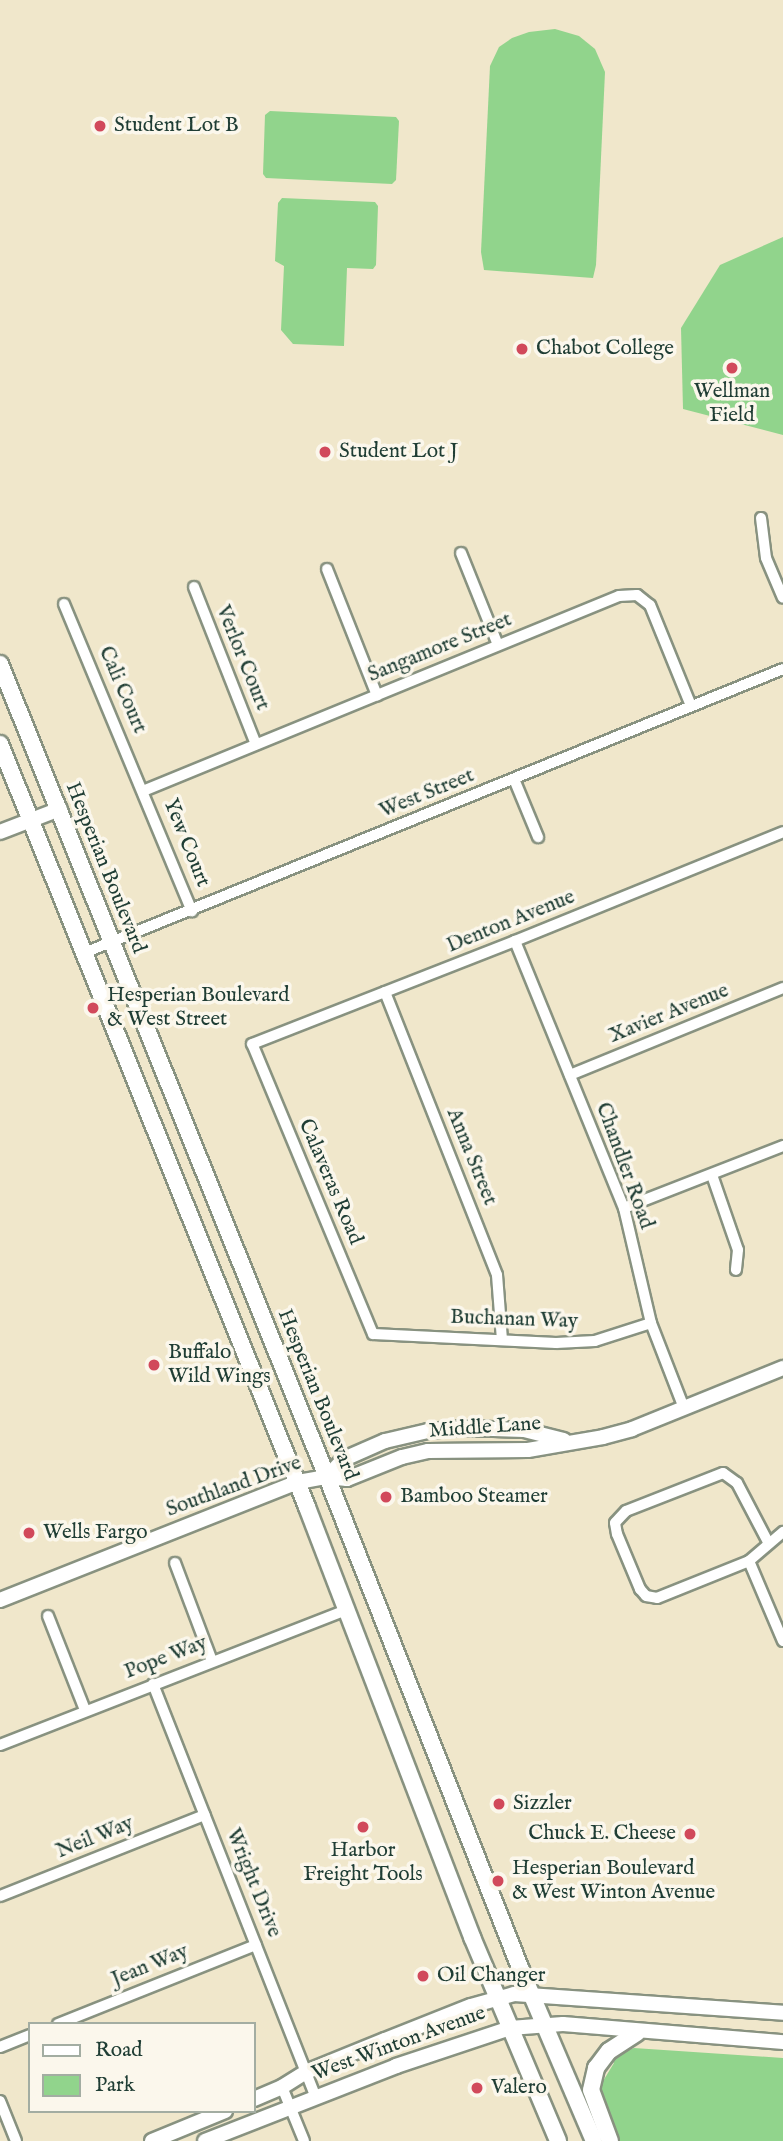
<!DOCTYPE html>
<html>
<head>
<meta charset="utf-8">
<style>
  body { margin:0 }
  #map { position:relative; width:783px; height:2141px; overflow:hidden; background:#f0e7cb; font-family:"IM FELL English",serif }
  div>[style] { position:absolute }
  [style*='--x'] { left:calc(var(--x)*1px); top:calc(var(--y)*1px); width:calc(var(--w)*1px); rotate:calc(var(--a)*1deg) }
  .green>* { inset:0; background:#91d48c }
  .roads { filter:drop-shadow(2px 0 #889280) drop-shadow(-2px 0 #889280) drop-shadow(0 2px #889280) drop-shadow(0 -2px #889280) }
  .street>* { height:10px; margin:-5px; padding:0 5px; transform-origin:5px; border-radius:5px; background:#fff }
  .secondary>* { height:14px; margin:-7px; padding:0 7px; transform-origin:7px; border-radius:7px; background:#fff }
  .primary>* { height:16px; margin:-8px; padding:0 8px; transform-origin:8px; border-radius:8px; background:#fff }
  .dots>* { width:19px; height:19px; translate:-50% -50%; box-sizing:border-box; border:4px solid #fbf7ec; border-radius:50% }
  span { translate:-50% -50%; white-space:nowrap; text-align:center; line-height:1.15; -webkit-text-stroke:7px #fbf7ec; paint-order:stroke }
  .poi-label { font-size:21px; color:#1f3d34 }
  .left { translate:0 -50%; text-align:left }
  .right { translate:-100% -50%; text-align:right }
  .street-label { font-size:21px; color:#1f3d34 }
  .legend { position:absolute; left:28px; top:2022px; width:228px; height:91px; box-sizing:border-box; background:#fbf7ec; border:2px solid #a3ada2; margin:0; padding:9px 12px; list-style:none; font-size:21px; color:#1f3d34 }
  .legend li { display:flex; align-items:center; gap:14px; height:35px }
  .legend b { width:35px; border:2px solid #a3ada2 }
</style>
</head>
<body>
<div id="map">
  <div class="green">
    <div style="clip-path:polygon(555px 29px,579px 36px,595px 49px,605px 72px,596px 265px,593px 278px,484px 270px,481px 252px,490px 66px,499px 47px,512px 38px,529px 32px)"></div>
    <div style="clip-path:polygon(270px 111px,396px 117px,399px 121px,396px 180px,392px 184px,266px 178px,263px 174px,265px 115px)"></div>
    <div style="clip-path:polygon(282px 198px,375px 202px,378px 206px,376px 265px,373px 269px,347px 268px,344px 346px,293px 344px,281px 330px,284px 266px,275px 261px,278px 203px)"></div>
    <div style="clip-path:polygon(783px 237px,783px 435px,683px 409px,681px 328px,720px 265px)"></div>
    <div style="clip-path:polygon(634px 2048px,783px 2058px,783px 2141px,617px 2141px,600px 2086px,614px 2063px,610px 2058px)"></div>
  </div>
  <div class="roads">
    <div class="street">
      <div style="--x:761;--y:518;--w:40;--a:82.9"></div>
      <div style="--x:766;--y:558;--w:43;--a:67"></div>
      <div style="--x:461;--y:553;--w:99;--a:68.1"></div>
      <div style="--x:327;--y:569;--w:136;--a:68.4"></div>
      <div style="--x:194;--y:587;--w:169;--a:68.5"></div>
      <div style="--x:64;--y:604;--w:333;--a:67.4"></div>
      <div style="--x:514;--y:779;--w:63;--a:67.5"></div>
      <div style="--x:143;--y:791;--w:514;--a:-22.28"></div>
      <div style="--x:619;--y:596;--w:18;--a:-3"></div>
      <div style="--x:637;--y:595;--w:16;--a:38"></div>
      <div style="--x:650;--y:605;--w:109;--a:67.9"></div>
      <div style="--x:515;--y:941;--w:288;--a:67.8"></div>
      <div style="--x:624;--y:1208;--w:118;--a:76.8"></div>
      <div style="--x:651;--y:1323;--w:91;--a:68.8"></div>
      <div style="--x:84;--y:953;--w:754;--a:-22.11"></div>
      <div style="--x:385;--y:992;--w:304;--a:68.4"></div>
      <div style="--x:497;--y:1275;--w:65;--a:85.6"></div>
      <div style="--x:570;--y:1075;--w:230;--a:-22.2"></div>
      <div style="--x:712;--y:1175;--w:79;--a:70.9"></div>
      <div style="--x:738;--y:1250;--w:20;--a:96"></div>
      <div style="--x:624;--y:1208;--w:171;--a:-21.3"></div>
      <div style="--x:651;--y:1323;--w:59;--a:162.2"></div>
      <div style="--x:595;--y:1341;--w:39;--a:177"></div>
      <div style="--x:556;--y:1343;--w:183;--a:-177.2"></div>
      <div style="--x:373;--y:1334;--w:314;--a:-112.6"></div>
      <div style="--x:252;--y:1044;--w:282;--a:-21.4"></div>
      <div style="--x:515;--y:941;--w:289;--a:-22.1"></div>
      <div style="--x:768;--y:1542;--w:67;--a:-117.7"></div>
      <div style="--x:737;--y:1483;--w:17;--a:-144"></div>
      <div style="--x:723;--y:1473;--w:104;--a:158.6"></div>
      <div style="--x:626;--y:1511;--w:16;--a:133"></div>
      <div style="--x:615;--y:1523;--w:11;--a:80"></div>
      <div style="--x:617;--y:1534;--w:60;--a:67.3"></div>
      <div style="--x:640;--y:1589;--w:9;--a:49"></div>
      <div style="--x:646;--y:1596;--w:11;--a:10"></div>
      <div style="--x:657;--y:1598;--w:99;--a:-21.9"></div>
      <div style="--x:749;--y:1561;--w:45;--a:-40.5"></div>
      <div style="--x:749;--y:1561;--w:87;--a:67"></div>
      <div style="--x:175;--y:1563;--w:105;--a:69.3"></div>
      <div style="--x:48;--y:1616;--w:101;--a:68.5"></div>
      <div style="--x:153;--y:1684;--w:444;--a:68.5"></div>
      <div style="--x:0;--y:1745;--w:374;--a:-21.3"></div>
      <div style="--x:0;--y:1896;--w:220;--a:-21.6"></div>
      <div style="--x:58;--y:2024;--w:213;--a:-21.8"></div>
      <div style="--x:0;--y:2047;--w:32;--a:-22"></div>
      <div style="--x:282;--y:2087;--w:58;--a:67.8"></div>
      <div style="--x:0;--y:2101;--w:43;--a:68.2"></div>
    </div>
    <div class="secondary">
      <div style="--x:0;--y:832;--w:64;--a:-21"></div>
      <div style="--x:327;--y:1477;--w:25;--a:-47"></div>
      <div style="--x:344;--y:1459;--w:45;--a:-23.7"></div>
      <div style="--x:385;--y:1441;--w:44;--a:-13.1"></div>
      <div style="--x:428;--y:1431;--w:35;--a:-5"></div>
      <div style="--x:463;--y:1428;--w:61;--a:1.9"></div>
      <div style="--x:524;--y:1430;--w:41;--a:14"></div>
      <div style="--x:0;--y:1600;--w:321;--a:-21.6"></div>
      <div style="--x:298;--y:1482;--w:29;--a:-10"></div>
      <div style="--x:327;--y:1477;--w:20;--a:6"></div>
      <div style="--x:347;--y:1479;--w:59;--a:-21.8"></div>
      <div style="--x:402;--y:1457;--w:27;--a:-13"></div>
      <div style="--x:428;--y:1451;--w:100;--a:-0.6"></div>
      <div style="--x:528;--y:1450;--w:76;--a:-9.8"></div>
      <div style="--x:603;--y:1437;--w:30;--a:-15"></div>
      <div style="--x:632;--y:1429;--w:163;--a:-22"></div>
      <div style="--x:254;--y:2099;--w:30;--a:-23"></div>
      <div style="--x:282;--y:2087;--w:28;--a:-32"></div>
      <div style="--x:306;--y:2072;--w:85;--a:-22.1"></div>
      <div style="--x:385;--y:2040;--w:92;--a:-21.6"></div>
      <div style="--x:471;--y:2006;--w:45;--a:-15.6"></div>
      <div style="--x:514;--y:1994;--w:270;--a:4"></div>
      <div style="--x:152;--y:2141;--w:79;--a:-22.3"></div>
      <div style="--x:205;--y:2141;--w:205;--a:-21.4"></div>
      <div style="--x:396;--y:2066;--w:120;--a:-18.4"></div>
      <div style="--x:510;--y:2028;--w:53;--a:-4.3"></div>
      <div style="--x:563;--y:2024;--w:221;--a:4.7"></div>
    </div>
    <div class="primary">
      <div style="--x:0;--y:664;--w:876;--a:68.09"></div>
      <div style="--x:327;--y:1477;--w:530;--a:68.52"></div>
      <div style="--x:521;--y:1970;--w:186;--a:66.9"></div>
      <div style="--x:0;--y:744;--w:822;--a:68.08"></div>
      <div style="--x:307;--y:1507;--w:461;--a:69"></div>
      <div style="--x:472;--y:1937;--w:221;--a:67.1"></div>
      <div style="--x:610;--y:2141;--w:54;--a:-110.4"></div>
      <div style="--x:591;--y:2090;--w:23;--a:-77"></div>
      <div style="--x:596;--y:2068;--w:21;--a:-53"></div>
      <div style="--x:609;--y:2051;--w:33;--a:-33"></div>
    </div>
  </div>
  <div class="dots">
    <div style="left:100px;top:126px;background:#d1495b"></div>
    <div style="left:522px;top:349px;background:#d1495b"></div>
    <div style="left:732px;top:368px;background:#d1495b"></div>
    <div style="left:325px;top:452px;background:#d1495b"></div>
    <div style="left:93px;top:1008px;background:#d1495b"></div>
    <div style="left:154px;top:1365px;background:#d1495b"></div>
    <div style="left:386px;top:1497px;background:#d1495b"></div>
    <div style="left:29px;top:1533px;background:#d1495b"></div>
    <div style="left:499px;top:1804px;background:#d1495b"></div>
    <div style="left:363px;top:1827px;background:#d1495b"></div>
    <div style="left:690px;top:1834px;background:#d1495b"></div>
    <div style="left:498px;top:1881px;background:#d1495b"></div>
    <div style="left:423px;top:1976px;background:#d1495b"></div>
    <div style="left:477px;top:2088px;background:#d1495b"></div>
  </div>
  <div class="poi-label">
    <span class="left" style="left:114px;top:126px">Student Lot B</span>
    <span class="left" style="left:536px;top:349px">Chabot College</span>
    <span style="left:732px;top:404px">Wellman<br>Field</span>
    <span class="left" style="left:339px;top:452px">Student Lot J</span>
    <span class="left" style="left:107px;top:1008px">Hesperian Boulevard<br>&amp; West Street</span>
    <span class="left" style="left:168px;top:1365px">Buffalo<br>Wild Wings</span>
    <span class="left" style="left:400px;top:1497px">Bamboo Steamer</span>
    <span class="left" style="left:43px;top:1533px">Wells Fargo</span>
    <span class="left" style="left:513px;top:1804px">Sizzler</span>
    <span class="right" style="left:676px;top:1834px">Chuck E. Cheese</span>
    <span style="left:363px;top:1863px">Harbor<br>Freight Tools</span>
    <span class="left" style="left:512px;top:1881px">Hesperian Boulevard<br>&amp; West Winton Avenue</span>
    <span class="left" style="left:437px;top:1976px">Oil Changer</span>
    <span class="left" style="left:491px;top:2088px">Valero</span>
  </div>
  <div class="street-label">
    <span style="left:440px;top:648px;rotate:-22deg">Sangamore Street</span>
    <span style="left:242px;top:658px;rotate:68deg">Verlor Court</span>
    <span style="left:122px;top:690px;rotate:67deg">Cali Court</span>
    <span style="left:427px;top:794px;rotate:-22deg">West Street</span>
    <span style="left:186px;top:843px;rotate:68deg">Yew Court</span>
    <span style="left:105px;top:868px;rotate:68deg">Hesperian Boulevard</span>
    <span style="left:511px;top:922px;rotate:-22deg">Denton Avenue</span>
    <span style="left:669px;top:1014px;rotate:-22deg">Xavier Avenue</span>
    <span style="left:471px;top:1157px;rotate:68deg">Anna Street</span>
    <span style="left:624px;top:1166px;rotate:70deg">Chandler Road</span>
    <span style="left:330px;top:1182px;rotate:67deg">Calaveras Road</span>
    <span style="left:514px;top:1320px;rotate:2deg">Buchanan Way</span>
    <span style="left:317px;top:1395px;rotate:68deg">Hesperian Boulevard</span>
    <span style="left:485px;top:1428px;rotate:-4deg">Middle Lane</span>
    <span style="left:234px;top:1487px;rotate:-20deg">Southland Drive</span>
    <span style="left:166px;top:1658px;rotate:-21deg">Pope Way</span>
    <span style="left:95px;top:1838px;rotate:-22deg">Neil Way</span>
    <span style="left:253px;top:1883px;rotate:68deg">Wright Drive</span>
    <span style="left:150px;top:1966px;rotate:-22deg">Jean Way</span>
    <span style="left:399px;top:2044px;rotate:-20deg">West Winton Avenue</span>
  </div>
  <ul class="legend">
  <li><b style="height:9px;background:#fff"></b>Road</li>
  <li><b style="height:19px;background:#91d48c"></b>Park</li>
  </ul>
</div>
</body>
</html>
